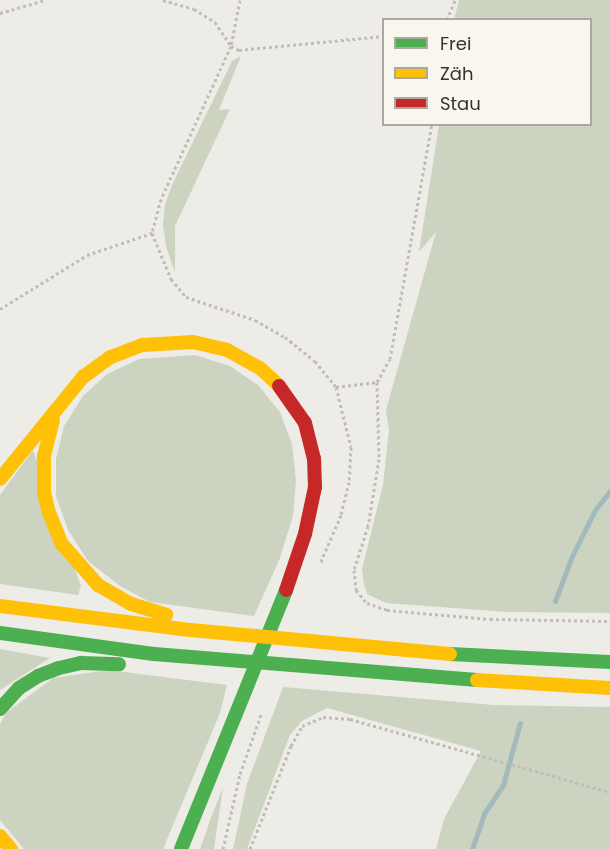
<!DOCTYPE html>
<html>
<head>
<meta charset="utf-8">
<style>
  body { margin:0 }
  #map { position:relative; width:610px; height:849px; overflow:hidden; background:#eeece6; font-family:Poppins,sans-serif }
  div>[style] { position:absolute }
  [style*='--x'] { left:calc(var(--x)*1px); top:calc(var(--y)*1px); width:calc(var(--w)*1px); rotate:calc(var(--a)*1deg) }
  .green>* { inset:0; background:#ccd4c1 }
  .stream>* { height:5px; margin:-2.5px; padding:0 2.5px; transform-origin:2.5px; border-radius:2.5px; background:#a3babd }
  .path>* { height:3px; margin-top:-1.5px; transform-origin:0; background:repeating-linear-gradient(90deg,#c0bdb7 0 3px,transparent 0 6px) }
  .fast>* { height:14px; margin:-7px; padding:0 7px; transform-origin:7px; border-radius:7px; background:#4caf50 }
  .slow>* { height:14px; margin:-7px; padding:0 7px; transform-origin:7px; border-radius:7px; background:#ffc107 }
  .jam>* { height:14px; margin:-7px; padding:0 7px; transform-origin:7px; border-radius:7px; background:#c62828 }
  span { translate:-50% -50%; white-space:nowrap; text-align:center; line-height:1.15; -webkit-text-stroke:6px #f9f6ee; paint-order:stroke }
  .legend { position:absolute; left:382px; top:18px; width:210px; height:108px; box-sizing:border-box; background:#f9f6ee; border:2px solid #aca8a0; margin:0; padding:8px 10px; list-style:none; font-size:18px; color:#39322c }
  .legend li { display:flex; align-items:center; gap:12px; height:30px }
  .legend b { width:30px; border:2px solid #aca8a0 }
</style>
</head>
<body>
<div id="map">
  <div class="green">
    <div style="clip-path:polygon(459px 0,610px 0,610px 613px,507px 612px,386px 603px,367px 594px,364px 584px,362px 569px,383px 485px,389px 430px,386px 410px,436px 232px,419px 252px,439px 125px,590px 124px,590px 20px,454px 19px)"></div>
    <div style="clip-path:polygon(241px 56px,219px 110px,230px 109px,175px 226px,175px 272px,166px 247px,163px 225px,165px 205px,172px 185px,232px 61px)"></div>
    <div style="clip-path:polygon(195px 355px,230px 366px,258px 385px,280px 412px,292px 444px,296px 480px,293px 516px,280px 558px,254px 616px,150px 602px,120px 586px,88px 561px,68px 530px,56px 496px,56px 459px,64px 426px,83px 396px,107px 374px,139px 359px)"></div>
    <div style="clip-path:polygon(33px 450px,81px 586px,78px 595px,0 584px,0 495px)"></div>
    <div style="clip-path:polygon(0 649px,50px 658px,0 690px)"></div>
    <div style="clip-path:polygon(108px 670px,227px 685px,220px 713px,163px 849px,24px 849px,0 820px,0 724px,6px 713px,53px 678px)"></div>
    <div style="clip-path:polygon(283px 687px,494px 705px,610px 707px,610px 849px,436px 849px,444px 819px,481px 751px,327px 708px,302px 721px,290px 735px,247px 849px,233px 849px,247px 784px)"></div>
    <div style="clip-path:polygon(223px 787px,214px 849px,200px 849px,212px 815px)"></div>
  </div>
  <div class="stream">
    <div style="--x:555;--y:601;--w:48;--a:-69.3"></div>
    <div style="--x:572;--y:556;--w:51;--a:-63.4"></div>
    <div style="--x:595;--y:510;--w:24;--a:-52"></div>
    <div style="--x:472;--y:849;--w:39;--a:-71"></div>
    <div style="--x:485;--y:812;--w:32;--a:-56"></div>
    <div style="--x:503;--y:785;--w:64;--a:-74.7"></div>
  </div>
  <div class="path">
    <div style="--x:163;--y:0;--w:32;--a:16"></div>
    <div style="--x:194;--y:9;--w:25;--a:32"></div>
    <div style="--x:215;--y:22;--w:29;--a:56"></div>
    <div style="--x:231;--y:46;--w:9;--a:27"></div>
    <div style="--x:239;--y:50;--w:146;--a:-5.5"></div>
    <div style="--x:240;--y:0;--w:47;--a:101.1"></div>
    <div style="--x:231;--y:46;--w:168;--a:114.6"></div>
    <div style="--x:161;--y:199;--w:35;--a:105"></div>
    <div style="--x:152;--y:233;--w:50;--a:67.6"></div>
    <div style="--x:171;--y:279;--w:23;--a:50"></div>
    <div style="--x:186;--y:297;--w:73;--a:18.4"></div>
    <div style="--x:255;--y:320;--w:34;--a:30"></div>
    <div style="--x:285;--y:337;--w:38;--a:39"></div>
    <div style="--x:315;--y:361;--w:33;--a:51"></div>
    <div style="--x:336;--y:387;--w:62;--a:76"></div>
    <div style="--x:351;--y:447;--w:35;--a:93"></div>
    <div style="--x:349;--y:482;--w:34;--a:104"></div>
    <div style="--x:341;--y:515;--w:53;--a:113.2"></div>
    <div style="--x:0;--y:13;--w:47;--a:-16.1"></div>
    <div style="--x:447;--y:20;--w:22;--a:-68"></div>
    <div style="--x:0;--y:309;--w:102;--a:-31.8"></div>
    <div style="--x:87;--y:255;--w:69;--a:-18.7"></div>
    <div style="--x:377;--y:382;--w:77;--a:88.5"></div>
    <div style="--x:379;--y:459;--w:68;--a:99.3"></div>
    <div style="--x:368;--y:526;--w:46;--a:107.7"></div>
    <div style="--x:354;--y:570;--w:20;--a:84"></div>
    <div style="--x:356;--y:590;--w:17;--a:50"></div>
    <div style="--x:367;--y:603;--w:21;--a:19"></div>
    <div style="--x:387;--y:610;--w:103;--a:5"></div>
    <div style="--x:490;--y:619;--w:120;--a:1"></div>
    <div style="--x:336;--y:387;--w:41;--a:-7"></div>
    <div style="--x:377;--y:382;--w:26;--a:-61"></div>
    <div style="--x:390;--y:359;--w:239;--a:-79.9"></div>
    <div style="--x:223;--y:849;--w:77;--a:-77.2"></div>
    <div style="--x:240;--y:774;--w:66;--a:-70.5"></div>
    <div style="--x:250;--y:849;--w:111;--a:-68.3"></div>
    <div style="--x:291;--y:746;--w:23;--a:-61"></div>
    <div style="--x:302;--y:726;--w:23;--a:-23"></div>
    <div style="--x:323;--y:717;--w:27;--a:4"></div>
    <div style="--x:350;--y:719;--w:270;--a:15.7"></div>
  </div>
  <div class="fast">
    <div style="--x:0;--y:633;--w:155;--a:7.8"></div>
    <div style="--x:154;--y:654;--w:324;--a:4.6"></div>
    <div style="--x:450;--y:654;--w:160;--a:2.9"></div>
    <div style="--x:0;--y:709;--w:28;--a:-48"></div>
    <div style="--x:19;--y:688;--w:22;--a:-32"></div>
    <div style="--x:38;--y:676;--w:22;--a:-21"></div>
    <div style="--x:59;--y:668;--w:23;--a:-13"></div>
    <div style="--x:81;--y:663;--w:38;--a:2"></div>
    <div style="--x:181;--y:849;--w:279;--a:-67.9"></div>
  </div>
  <div class="slow">
    <div style="--x:53;--y:420;--w:36;--a:104"></div>
    <div style="--x:44;--y:455;--w:37;--a:90"></div>
    <div style="--x:44;--y:492;--w:18;--a:77"></div>
    <div style="--x:48;--y:510;--w:37;--a:68"></div>
    <div style="--x:62;--y:544;--w:55;--a:48.7"></div>
    <div style="--x:98;--y:585;--w:38;--a:30"></div>
    <div style="--x:131;--y:604;--w:37;--a:17"></div>
    <div style="--x:0;--y:479;--w:132;--a:-50.9"></div>
    <div style="--x:83;--y:377;--w:34;--a:-36"></div>
    <div style="--x:111;--y:357;--w:34;--a:-21"></div>
    <div style="--x:143;--y:345;--w:50;--a:-3.4"></div>
    <div style="--x:193;--y:342;--w:35;--a:13"></div>
    <div style="--x:227;--y:350;--w:38;--a:29"></div>
    <div style="--x:260;--y:368;--w:26;--a:43"></div>
    <div style="--x:0;--y:606;--w:193;--a:7.2"></div>
    <div style="--x:191;--y:630;--w:260;--a:5.3"></div>
    <div style="--x:477;--y:680;--w:133;--a:3.4"></div>
    <div style="--x:0;--y:836;--w:17;--a:50"></div>
  </div>
  <div class="jam">
    <div style="--x:279;--y:386;--w:45;--a:54.9"></div>
    <div style="--x:305;--y:423;--w:36;--a:76"></div>
    <div style="--x:314;--y:458;--w:29;--a:88"></div>
    <div style="--x:315;--y:487;--w:48;--a:102"></div>
    <div style="--x:305;--y:534;--w:59;--a:108.7"></div>
  </div>
  <ul class="legend">
  <li><b style="height:8px;background:#4caf50"></b>Frei</li>
  <li><b style="height:8px;background:#ffc107"></b>Zäh</li>
  <li><b style="height:8px;background:#c62828"></b>Stau</li>
  </ul>
</div>
</body>
</html>
